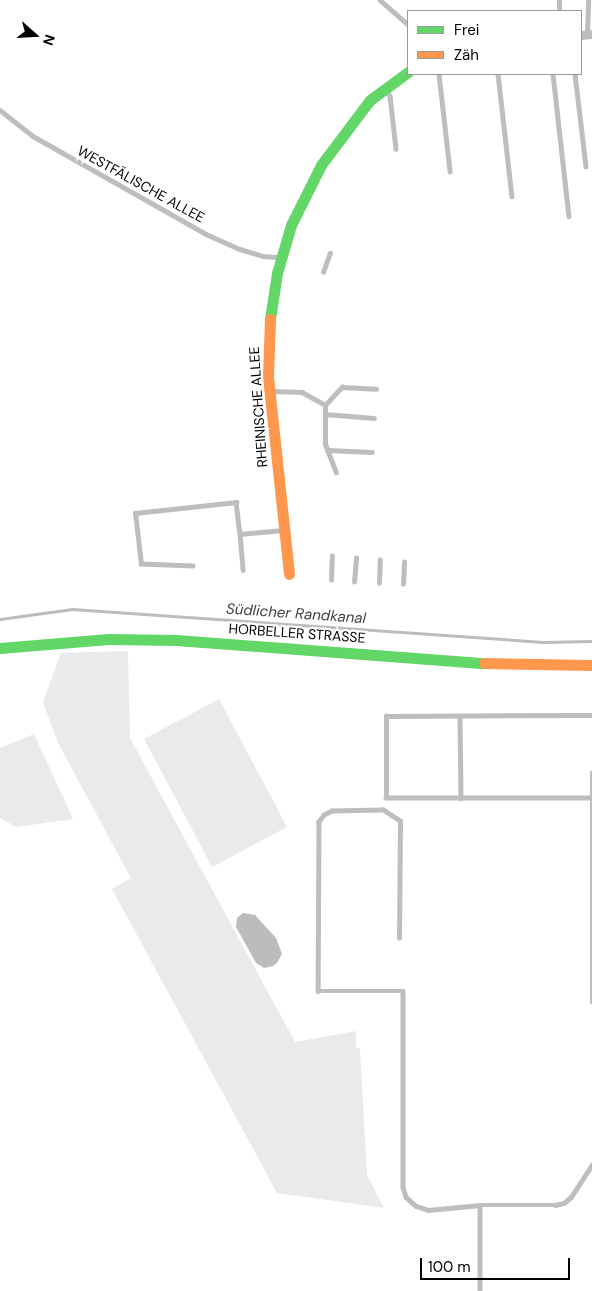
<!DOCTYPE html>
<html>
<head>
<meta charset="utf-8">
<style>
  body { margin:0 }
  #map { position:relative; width:592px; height:1291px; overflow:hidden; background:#fff; font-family:"DM Sans",sans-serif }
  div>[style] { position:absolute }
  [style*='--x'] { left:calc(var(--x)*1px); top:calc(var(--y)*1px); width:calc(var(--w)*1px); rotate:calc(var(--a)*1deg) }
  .green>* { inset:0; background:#eaeaea; transform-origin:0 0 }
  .water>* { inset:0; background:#bcbcbc }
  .stream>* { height:3px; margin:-1.5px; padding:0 1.5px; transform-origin:1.5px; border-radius:1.5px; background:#bcbcbc }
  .lane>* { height:4.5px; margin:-2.25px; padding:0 2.25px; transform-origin:2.25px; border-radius:2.25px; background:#bebebe }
  .street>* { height:9px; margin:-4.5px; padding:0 4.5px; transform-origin:4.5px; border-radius:4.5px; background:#bebebe }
  .fast>* { height:11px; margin:-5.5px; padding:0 5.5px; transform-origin:5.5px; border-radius:5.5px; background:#63d668 }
  .slow>* { height:11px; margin:-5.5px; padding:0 5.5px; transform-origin:5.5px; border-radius:5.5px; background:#ff974d }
  span { translate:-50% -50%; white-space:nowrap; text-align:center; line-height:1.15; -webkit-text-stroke:4.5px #fff; paint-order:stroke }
  .street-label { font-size:14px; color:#000 }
  .water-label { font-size:15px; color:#404040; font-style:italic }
  .legend { position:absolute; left:407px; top:10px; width:175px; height:65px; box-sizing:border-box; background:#fff; border:1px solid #999; margin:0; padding:6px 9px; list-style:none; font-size:15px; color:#000 }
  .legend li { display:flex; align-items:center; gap:10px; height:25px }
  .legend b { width:25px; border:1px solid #999 }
  .north { position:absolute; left:10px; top:10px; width:50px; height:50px; -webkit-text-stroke:4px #fff; paint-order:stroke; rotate:109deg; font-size:14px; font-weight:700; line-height:20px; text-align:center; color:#000 }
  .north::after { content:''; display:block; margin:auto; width:18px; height:22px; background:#000; clip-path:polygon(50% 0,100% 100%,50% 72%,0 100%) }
  .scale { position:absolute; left:420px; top:1258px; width:150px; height:22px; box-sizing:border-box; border:2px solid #000; border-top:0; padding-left:6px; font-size:15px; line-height:18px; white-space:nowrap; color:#000; -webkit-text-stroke:4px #fff; paint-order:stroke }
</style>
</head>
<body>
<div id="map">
  <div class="green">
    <div style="clip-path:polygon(128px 651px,130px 738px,295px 1042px,356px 1031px,356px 1048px,360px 1048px,367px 1175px,384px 1208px,277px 1193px,112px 889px,131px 878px,58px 743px,43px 702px,61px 653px)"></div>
    <div style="left:219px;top:699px;width:145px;height:85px;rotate:62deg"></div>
    <div style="clip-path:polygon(34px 734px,73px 819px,16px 827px,0 818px,0 748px)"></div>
  </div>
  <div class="water">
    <div style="clip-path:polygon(243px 913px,255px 915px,276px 938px,282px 954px,277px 963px,273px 966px,264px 968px,256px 963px,236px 927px,237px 918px)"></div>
  </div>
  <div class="stream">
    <div style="--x:0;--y:619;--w:73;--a:-7.9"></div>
    <div style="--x:72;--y:609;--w:472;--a:4"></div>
    <div style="--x:543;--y:642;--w:49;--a:-1.2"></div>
  </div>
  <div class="lane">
    <div style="--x:380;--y:0;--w:37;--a:41"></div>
    <div style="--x:559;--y:11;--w:11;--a:-90"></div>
    <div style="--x:587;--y:34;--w:34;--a:-88"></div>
    <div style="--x:439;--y:74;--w:98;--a:83.5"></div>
    <div style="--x:498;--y:74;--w:123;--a:83.5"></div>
    <div style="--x:553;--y:74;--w:143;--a:83.6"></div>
    <div style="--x:575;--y:74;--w:93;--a:83.2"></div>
    <div style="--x:387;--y:91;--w:6;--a:59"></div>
    <div style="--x:390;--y:96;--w:53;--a:83.5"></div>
    <div style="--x:0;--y:110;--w:42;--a:38.2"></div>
    <div style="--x:33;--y:136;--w:199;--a:29.5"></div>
    <div style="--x:206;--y:234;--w:37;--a:24"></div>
    <div style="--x:240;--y:249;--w:24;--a:17"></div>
    <div style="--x:263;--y:256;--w:16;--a:4"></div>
    <div style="--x:323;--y:272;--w:20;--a:-70"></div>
    <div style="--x:273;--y:391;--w:29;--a:2"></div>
    <div style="--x:302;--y:392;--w:26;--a:29"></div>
    <div style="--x:325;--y:414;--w:49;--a:4.7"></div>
    <div style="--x:327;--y:450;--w:45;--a:2.5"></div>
    <div style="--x:336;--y:473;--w:31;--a:-111"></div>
    <div style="--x:325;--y:444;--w:39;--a:-90"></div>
    <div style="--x:325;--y:405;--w:25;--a:-47"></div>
    <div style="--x:342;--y:387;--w:34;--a:3"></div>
    <div style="--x:240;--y:534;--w:36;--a:85"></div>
    <div style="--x:193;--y:566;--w:52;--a:-177.8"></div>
    <div style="--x:141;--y:564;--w:51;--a:-96.7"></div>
    <div style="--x:135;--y:513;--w:102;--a:-6.2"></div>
    <div style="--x:236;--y:502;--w:32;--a:83"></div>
    <div style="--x:240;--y:534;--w:43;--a:-5.3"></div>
    <div style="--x:331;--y:580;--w:24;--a:-88"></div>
    <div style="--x:354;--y:582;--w:24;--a:-85"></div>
    <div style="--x:379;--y:583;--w:23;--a:-88"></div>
    <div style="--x:403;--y:584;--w:22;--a:-87"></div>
    <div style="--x:460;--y:717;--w:81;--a:89.3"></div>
    <div style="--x:592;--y:798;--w:206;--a:180"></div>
    <div style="--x:386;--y:798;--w:82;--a:-90"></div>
    <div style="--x:386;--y:716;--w:206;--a:-0.3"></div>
    <div style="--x:399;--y:938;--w:117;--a:-89.5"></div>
    <div style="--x:400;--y:821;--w:20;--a:-147"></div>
    <div style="--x:383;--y:810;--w:51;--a:178.9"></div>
    <div style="--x:332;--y:811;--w:9;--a:153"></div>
    <div style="--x:324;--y:815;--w:9;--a:126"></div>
    <div style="--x:319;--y:822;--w:169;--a:90.3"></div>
    <div style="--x:318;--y:991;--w:85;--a:0"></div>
    <div style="--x:403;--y:991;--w:196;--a:90"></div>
    <div style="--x:403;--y:1187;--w:10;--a:73"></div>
    <div style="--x:406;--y:1197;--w:13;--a:42"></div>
    <div style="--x:416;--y:1206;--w:13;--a:18"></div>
    <div style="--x:428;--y:1210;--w:52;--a:-5.5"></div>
    <div style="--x:480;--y:1205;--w:75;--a:0"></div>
    <div style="--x:555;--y:1205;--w:9;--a:-13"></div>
    <div style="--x:564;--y:1203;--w:9;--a:-41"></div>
    <div style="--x:571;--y:1197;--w:38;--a:-57"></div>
    <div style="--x:592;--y:1002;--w:229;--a:-90"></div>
    <div style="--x:480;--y:1205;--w:86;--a:90"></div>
  </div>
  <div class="street">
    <div style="--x:581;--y:35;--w:11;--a:-5"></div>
  </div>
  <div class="fast">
    <div style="--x:270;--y:319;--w:47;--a:-81.3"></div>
    <div style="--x:277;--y:273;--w:50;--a:-73.7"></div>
    <div style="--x:291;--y:225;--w:67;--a:-63.4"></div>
    <div style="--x:321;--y:165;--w:81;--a:-53"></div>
    <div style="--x:370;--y:100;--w:47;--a:-36.4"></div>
    <div style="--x:0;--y:648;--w:109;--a:-4.7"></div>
    <div style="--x:109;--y:639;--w:67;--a:0.9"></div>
    <div style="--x:176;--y:640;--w:309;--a:4.3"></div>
  </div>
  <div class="slow">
    <div style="--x:270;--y:319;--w:58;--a:92"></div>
    <div style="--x:268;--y:377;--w:198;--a:83.9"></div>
    <div style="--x:484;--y:663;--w:108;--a:1.1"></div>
  </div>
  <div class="street-label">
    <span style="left:141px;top:184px;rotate:29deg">WESTFÄLISCHE ALLEE</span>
    <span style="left:258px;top:407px;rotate:-94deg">RHEINISCHE ALLEE</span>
    <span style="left:297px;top:633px;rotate:4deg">HORBELLER STRASSE</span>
  </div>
  <div class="water-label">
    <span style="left:296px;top:614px;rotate:4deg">Südlicher Randkanal</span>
  </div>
  <ul class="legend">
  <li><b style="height:6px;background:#63d668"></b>Frei</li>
  <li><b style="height:6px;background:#ff974d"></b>Zäh</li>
  </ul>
  <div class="north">N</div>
  <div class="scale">100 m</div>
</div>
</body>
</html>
